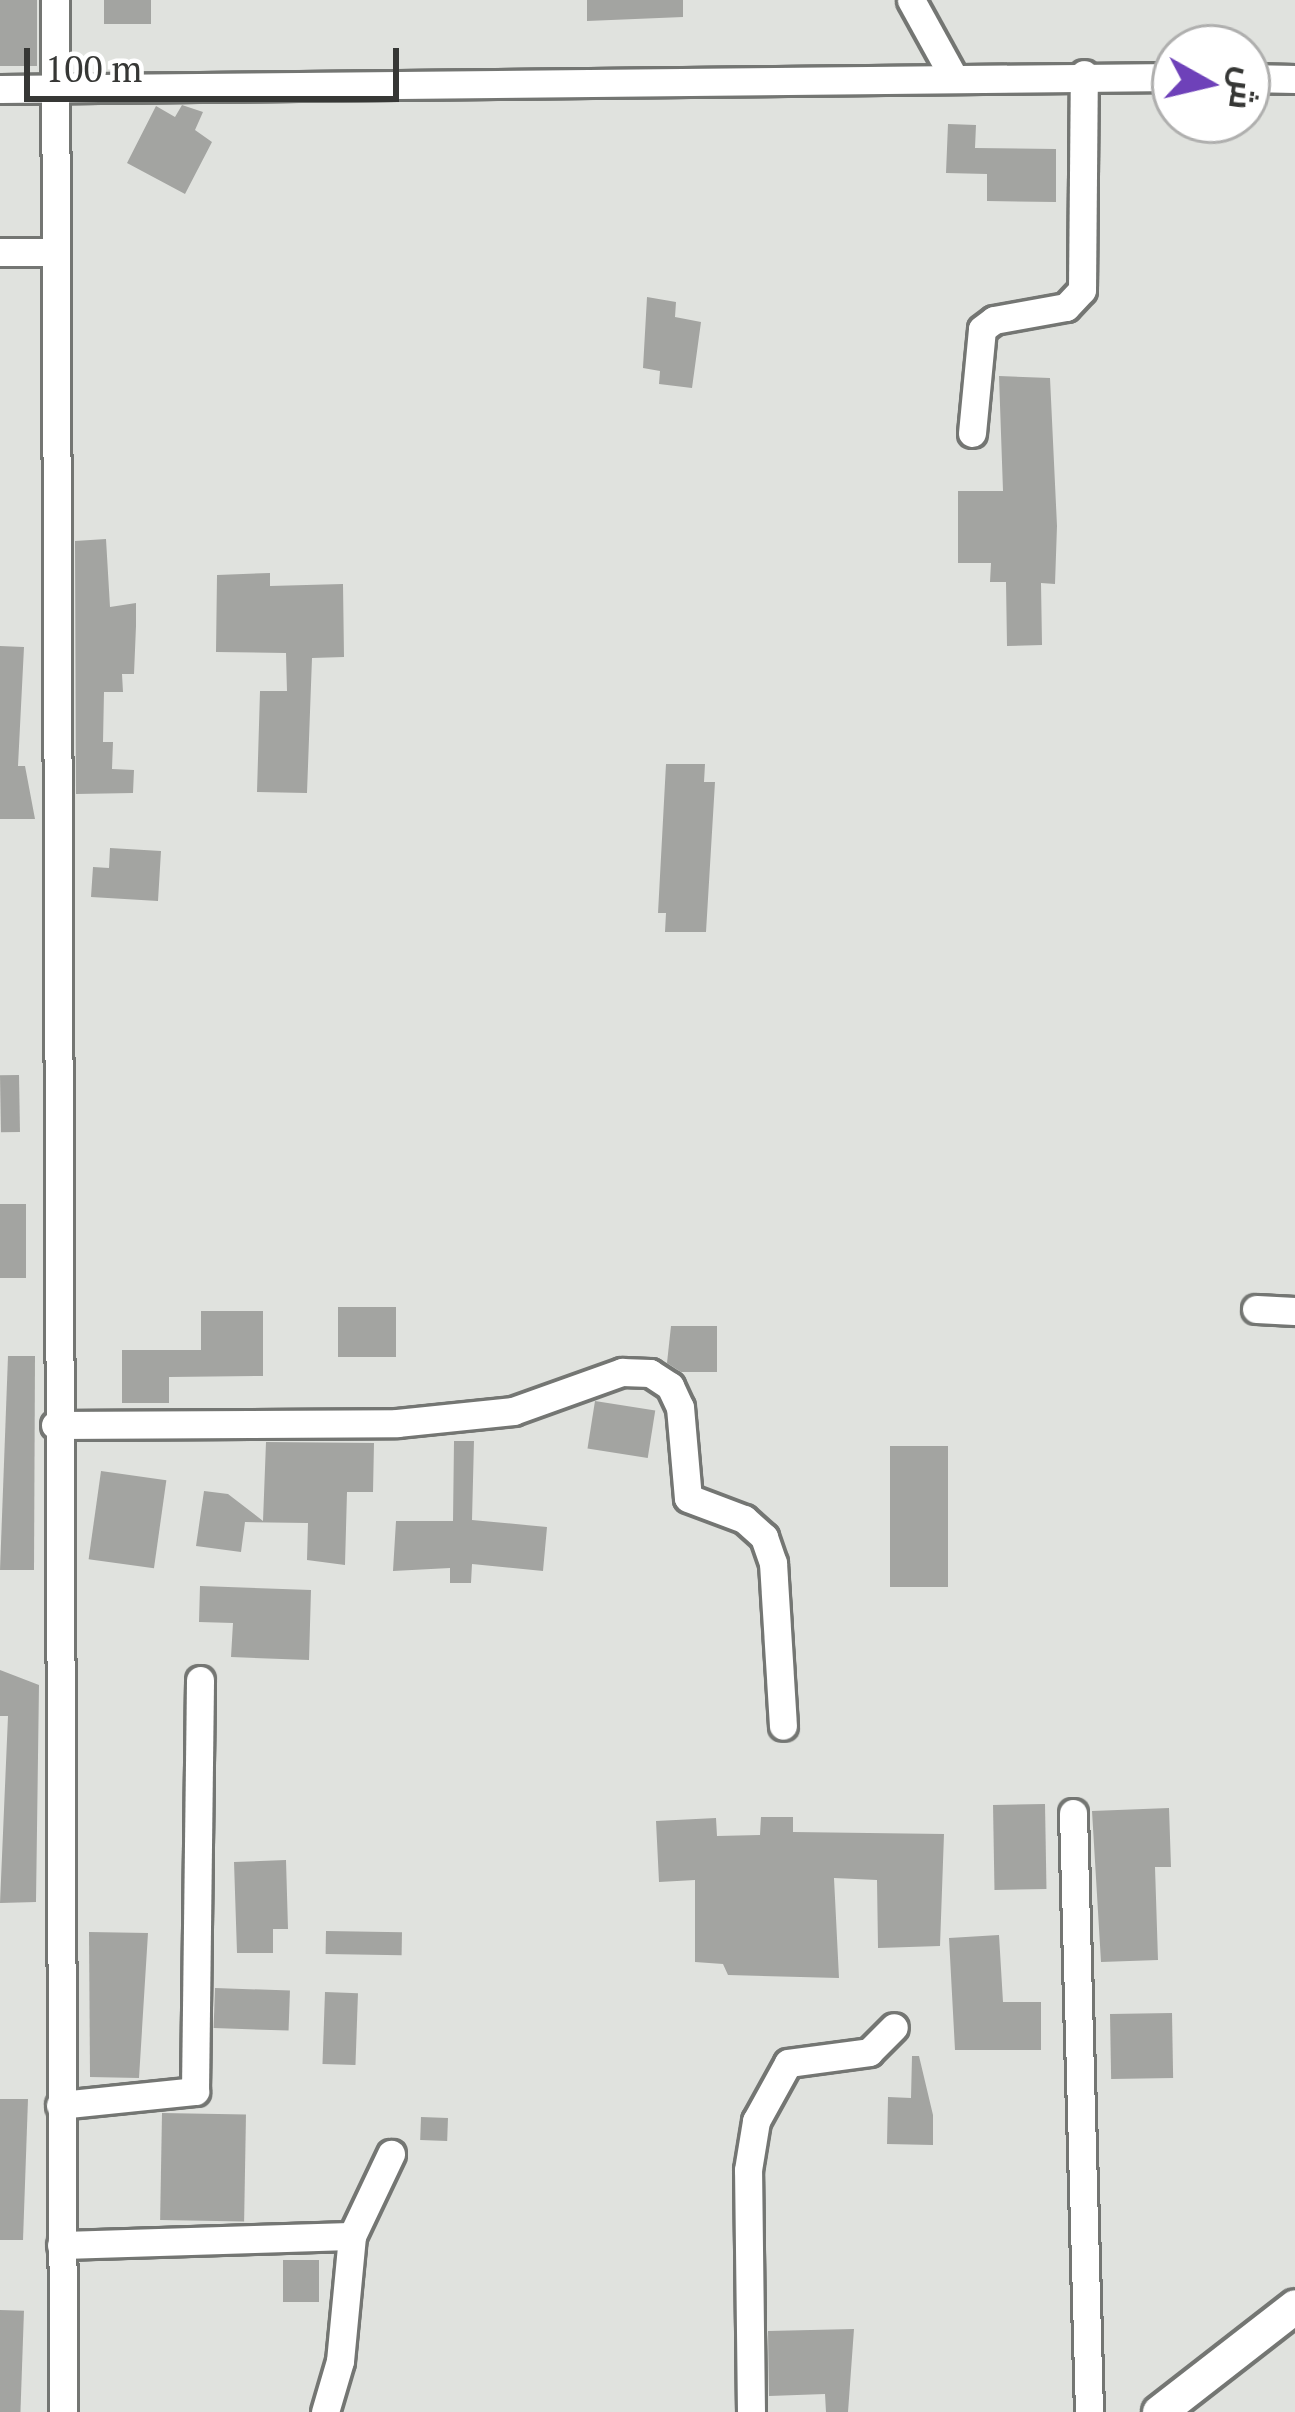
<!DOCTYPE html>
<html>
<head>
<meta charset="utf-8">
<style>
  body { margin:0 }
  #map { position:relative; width:1295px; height:2412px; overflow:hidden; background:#e0e2de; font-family:"PT Serif",Cairo,serif }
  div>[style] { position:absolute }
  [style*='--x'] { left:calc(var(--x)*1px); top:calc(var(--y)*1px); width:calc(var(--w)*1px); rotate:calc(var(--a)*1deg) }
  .building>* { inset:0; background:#a3a4a1; transform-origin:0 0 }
  .roads { filter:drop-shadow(3px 0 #747673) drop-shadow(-3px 0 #747673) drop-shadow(0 3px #747673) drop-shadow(0 -3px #747673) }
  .minor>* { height:27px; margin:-13.5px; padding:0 13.5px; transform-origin:13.5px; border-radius:13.5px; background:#fff }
  .tertiary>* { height:33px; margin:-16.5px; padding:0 16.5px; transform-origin:16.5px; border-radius:16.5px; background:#fff }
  span { translate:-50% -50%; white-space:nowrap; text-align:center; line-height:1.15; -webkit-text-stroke:12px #fff; paint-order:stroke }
  .north { position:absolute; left:1151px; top:24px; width:120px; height:120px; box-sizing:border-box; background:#fff; border:3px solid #afafae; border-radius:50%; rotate:98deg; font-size:33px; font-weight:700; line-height:48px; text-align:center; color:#363735 }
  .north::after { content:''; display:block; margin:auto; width:42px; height:54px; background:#6e41b9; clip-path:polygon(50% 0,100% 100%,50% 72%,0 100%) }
  .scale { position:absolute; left:24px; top:48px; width:375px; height:54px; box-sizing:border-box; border:6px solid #363735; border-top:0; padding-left:15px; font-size:36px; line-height:42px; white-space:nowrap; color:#363735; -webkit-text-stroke:9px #fff; paint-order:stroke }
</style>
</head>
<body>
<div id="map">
  <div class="building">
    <div style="left:0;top:0;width:37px;height:66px"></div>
    <div style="left:104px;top:0;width:47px;height:24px"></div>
    <div style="clip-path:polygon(587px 0,683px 0,683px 17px,587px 21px)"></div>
    <div style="clip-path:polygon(182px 105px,203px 112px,195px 130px,212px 142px,185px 194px,127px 163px,156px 106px,175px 117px)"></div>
    <div style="clip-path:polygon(948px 124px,976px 125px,975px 148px,1056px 149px,1056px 202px,987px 201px,987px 174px,946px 173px)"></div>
    <div style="clip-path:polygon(647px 297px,676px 302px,675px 317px,701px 322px,692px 388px,659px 384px,660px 371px,643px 368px)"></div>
    <div style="clip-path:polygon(999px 376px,1050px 378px,1057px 526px,1055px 584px,1041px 583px,1042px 645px,1007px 646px,1006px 582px,990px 582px,991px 563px,958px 563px,958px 491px,1003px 491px)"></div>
    <div style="clip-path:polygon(106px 539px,110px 607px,136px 603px,136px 626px,134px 674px,122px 674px,123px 692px,104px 692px,103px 742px,113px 742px,112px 769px,134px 770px,133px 793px,76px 794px,75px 541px)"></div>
    <div style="clip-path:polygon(270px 573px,270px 586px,343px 584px,344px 657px,312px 658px,307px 793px,257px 792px,260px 691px,287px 691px,286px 653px,216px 652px,217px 575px)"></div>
    <div style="clip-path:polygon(0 646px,24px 647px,18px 766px,25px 766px,35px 819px,0 819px)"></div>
    <div style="clip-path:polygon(666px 764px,705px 764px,704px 782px,715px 782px,706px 932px,665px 932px,666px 913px,658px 913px)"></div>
    <div style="clip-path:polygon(110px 848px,161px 851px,158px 901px,91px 897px,93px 867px,109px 868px)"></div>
    <div style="left:19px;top:1075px;width:57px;height:19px;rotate:89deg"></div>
    <div style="left:0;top:1204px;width:26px;height:74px"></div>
    <div style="left:396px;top:1307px;width:50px;height:58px;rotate:90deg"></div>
    <div style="clip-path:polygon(201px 1311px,263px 1311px,263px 1376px,169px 1377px,169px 1403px,122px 1403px,122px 1350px,201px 1350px)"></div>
    <div style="clip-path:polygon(671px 1326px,717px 1326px,717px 1372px,681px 1372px,667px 1363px)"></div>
    <div style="clip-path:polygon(8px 1356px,35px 1356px,34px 1570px,0 1570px)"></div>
    <div style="left:595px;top:1401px;width:61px;height:48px;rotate:9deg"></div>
    <div style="clip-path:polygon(454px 1441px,474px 1441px,472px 1520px,547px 1527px,543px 1571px,472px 1564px,471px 1583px,450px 1583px,450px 1568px,393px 1571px,396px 1521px,453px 1521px)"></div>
    <div style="clip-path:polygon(266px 1442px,374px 1443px,373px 1492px,347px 1492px,345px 1565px,307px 1560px,308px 1523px,245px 1522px,241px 1552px,196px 1546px,204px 1491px,228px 1494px,263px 1521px)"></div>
    <div style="left:890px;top:1446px;width:58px;height:141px"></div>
    <div style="left:101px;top:1471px;width:66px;height:89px;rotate:8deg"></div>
    <div style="clip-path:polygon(200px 1586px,311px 1590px,309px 1660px,231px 1657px,233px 1623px,199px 1622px)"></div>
    <div style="clip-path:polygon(0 1670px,39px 1685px,36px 1902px,0 1903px,8px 1716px,0 1716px)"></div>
    <div style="left:1045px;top:1804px;width:85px;height:52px;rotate:89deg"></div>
    <div style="clip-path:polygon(1169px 1808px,1171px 1867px,1155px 1867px,1158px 1960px,1101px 1962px,1092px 1811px)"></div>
    <div style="clip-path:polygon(761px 1817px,793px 1817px,793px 1832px,944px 1834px,940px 1946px,878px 1948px,877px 1880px,834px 1878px,839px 1978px,728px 1975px,723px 1964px,695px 1962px,695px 1880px,659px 1882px,656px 1821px,716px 1818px,717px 1836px,760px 1835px)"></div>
    <div style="clip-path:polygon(286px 1860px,288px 1929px,273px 1929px,273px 1953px,237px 1953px,234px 1862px)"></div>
    <div style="left:326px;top:1931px;width:76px;height:23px;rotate:1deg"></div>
    <div style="clip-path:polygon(89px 1932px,148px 1933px,139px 2078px,90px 2077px)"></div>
    <div style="clip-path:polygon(999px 1935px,1003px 2002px,1041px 2002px,1041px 2050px,955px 2050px,949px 1938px)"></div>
    <div style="left:215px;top:1988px;width:75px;height:40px;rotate:2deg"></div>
    <div style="left:325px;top:1992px;width:33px;height:72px;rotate:2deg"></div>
    <div style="left:1172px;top:2013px;width:65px;height:62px;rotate:89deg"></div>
    <div style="clip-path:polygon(912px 2056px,919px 2056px,933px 2115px,933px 2145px,887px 2144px,888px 2097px,911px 2098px)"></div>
    <div style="clip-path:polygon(0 2099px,28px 2099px,23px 2240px,0 2240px)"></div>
    <div style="left:162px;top:2113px;width:84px;height:107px;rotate:1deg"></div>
    <div style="left:421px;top:2117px;width:27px;height:23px;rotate:2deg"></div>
    <div style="left:283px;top:2260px;width:36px;height:42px"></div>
    <div style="left:0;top:2310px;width:24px;height:102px;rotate:2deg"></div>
    <div style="clip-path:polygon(854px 2329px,848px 2412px,826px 2412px,825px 2394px,769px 2396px,768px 2331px)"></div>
  </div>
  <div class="roads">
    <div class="minor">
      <div style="--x:55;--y:0;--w:2412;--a:89.81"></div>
      <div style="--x:911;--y:0;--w:89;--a:61.1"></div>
      <div style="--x:1247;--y:78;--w:48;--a:1.2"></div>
      <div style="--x:0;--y:89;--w:1175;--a:-0.59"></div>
      <div style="--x:0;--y:252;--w:54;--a:0"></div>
      <div style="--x:972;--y:433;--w:104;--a:-84.5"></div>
      <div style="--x:982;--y:329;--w:15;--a:-37"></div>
      <div style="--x:994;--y:320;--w:73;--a:-10.2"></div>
      <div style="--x:1066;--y:307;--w:23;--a:-47"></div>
      <div style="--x:1082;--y:290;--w:216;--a:-89.5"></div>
      <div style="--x:1256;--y:1309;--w:39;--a:3"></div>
      <div style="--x:55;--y:1425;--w:342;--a:-0.3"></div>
      <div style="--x:397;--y:1423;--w:117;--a:-5.9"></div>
      <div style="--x:513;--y:1411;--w:116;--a:-19.7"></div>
      <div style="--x:622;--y:1372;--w:28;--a:2"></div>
      <div style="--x:650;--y:1373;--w:24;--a:33"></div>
      <div style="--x:670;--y:1386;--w:23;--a:65"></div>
      <div style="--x:680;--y:1407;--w:91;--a:85"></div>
      <div style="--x:688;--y:1498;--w:60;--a:20.6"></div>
      <div style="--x:744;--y:1519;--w:27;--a:42"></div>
      <div style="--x:764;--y:1537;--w:28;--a:71"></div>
      <div style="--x:773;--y:1563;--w:163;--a:86.5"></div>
      <div style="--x:1073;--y:1813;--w:599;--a:88.47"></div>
      <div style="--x:60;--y:2105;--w:136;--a:-5.9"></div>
      <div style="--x:195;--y:2091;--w:411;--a:-89.3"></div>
      <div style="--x:61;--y:2245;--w:291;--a:-1.8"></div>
      <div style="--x:325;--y:2412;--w:53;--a:-73.6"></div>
      <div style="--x:340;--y:2361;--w:126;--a:-84.5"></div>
      <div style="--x:352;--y:2236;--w:91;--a:-64.6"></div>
      <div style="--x:751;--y:2412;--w:242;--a:-90.7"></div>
      <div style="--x:748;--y:2170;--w:50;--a:-80.7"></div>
      <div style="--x:756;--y:2121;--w:66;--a:-61.1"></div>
      <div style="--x:788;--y:2063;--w:82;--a:-7.7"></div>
      <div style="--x:869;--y:2052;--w:35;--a:-45"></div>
    </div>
    <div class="tertiary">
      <div style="--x:1159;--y:2412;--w:172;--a:-37.9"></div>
    </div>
  </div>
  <div class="north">ش</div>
  <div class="scale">100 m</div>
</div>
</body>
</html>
